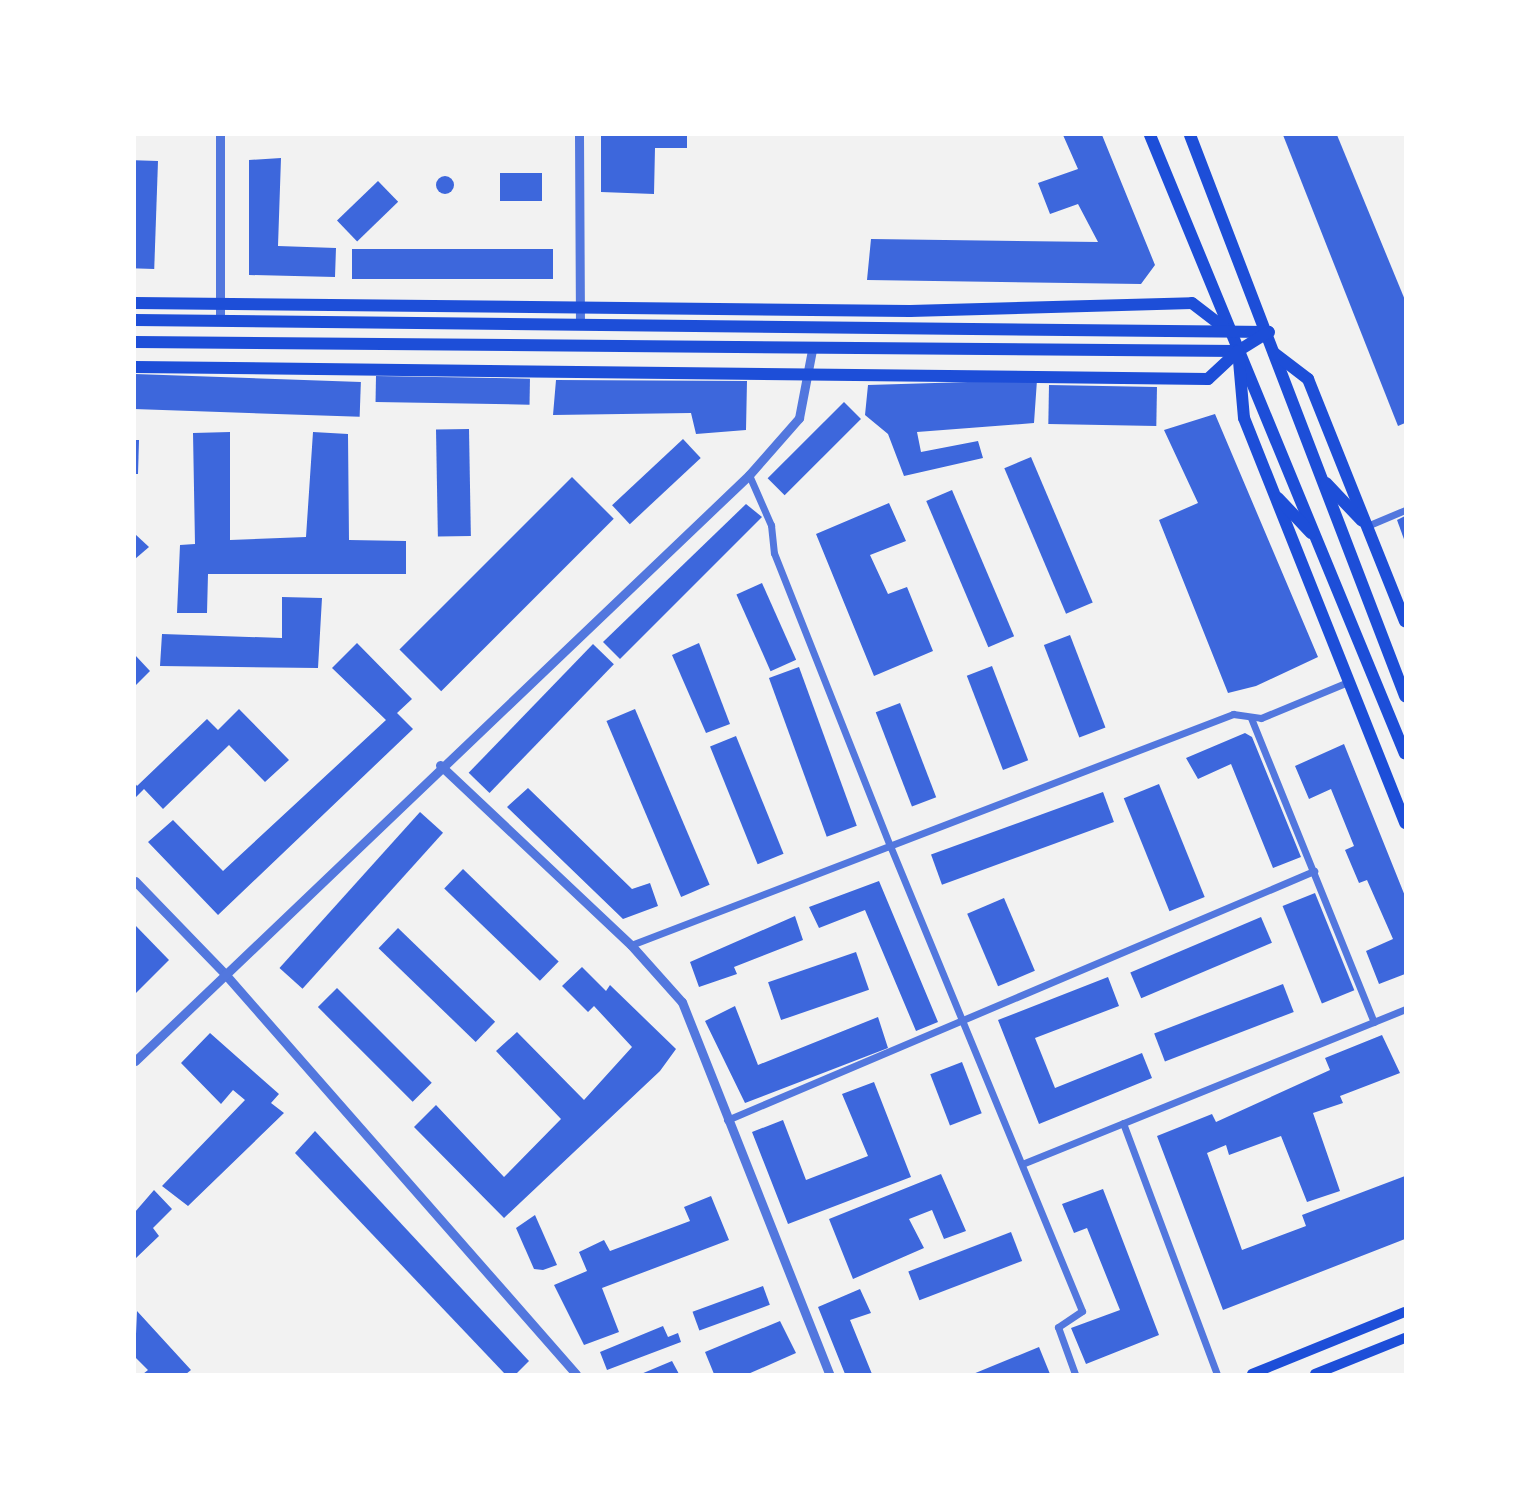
<!DOCTYPE html>
<html>
<head>
<meta charset="utf-8">
<style>
  body { margin:0 }
  #map { position:relative; width:1540px; height:1509px; overflow:hidden; background:#f2f2f2; font-family:Lato,sans-serif }
  div>[style] { position:absolute }
  [style*='--x'] { left:calc(var(--x)*1px); top:calc(var(--y)*1px); width:calc(var(--w)*1px); rotate:calc(var(--a)*1deg) }
  .building>* { inset:0; background:#3d67dc; transform-origin:0 0 }
  .round { border-radius:50% }
  .minor>* { height:7px; margin:-3.5px; padding:0 3.5px; transform-origin:3.5px; border-radius:3.5px; background:#5277de }
  .tertiary>* { height:9px; margin:-4.5px; padding:0 4.5px; transform-origin:4.5px; border-radius:4.5px; background:#5277de }
  .secondary>* { height:10px; margin:-5px; padding:0 5px; transform-origin:5px; border-radius:5px; background:#1d4ed8 }
  .primary>* { height:12px; margin:-6px; padding:0 6px; transform-origin:6px; border-radius:6px; background:#1d4ed8 }
  span { translate:-50% -50%; white-space:nowrap; text-align:center; line-height:1.15; -webkit-text-stroke:7px #fff; paint-order:stroke }
  .frame { position:absolute; inset:0; border:136px solid #fff; pointer-events:none }
</style>
</head>
<body>
<div id="map">
  <div class="building">
    <div style="clip-path:polygon(601px 135px,687px 135px,687px 148px,655px 148px,654px 194px,601px 192px)"></div>
    <div style="clip-path:polygon(1063px 135px,1102px 135px,1155px 265px,1141px 284px,867px 280px,871px 239px,1098px 242px,1078px 204px,1050px 214px,1038px 183px,1078px 169px)"></div>
    <div style="clip-path:polygon(1283px 135px,1337px 135px,1405px 300px,1405px 423px,1398px 426px)"></div>
    <div style="clip-path:polygon(281px 158px,278px 246px,336px 248px,335px 277px,249px 275px,249px 160px)"></div>
    <div style="left:158px;top:161px;width:108px;height:23px;rotate:92deg"></div>
    <div style="left:500px;top:173px;width:42px;height:28px"></div>
    <div class="round" style="left:436px;top:176px;width:18px;height:18px"></div>
    <div style="left:378px;top:181px;width:29px;height:57px;rotate:46deg"></div>
    <div style="left:553px;top:249px;width:30px;height:201px;rotate:90deg"></div>
    <div style="left:135px;top:374px;width:226px;height:35px;rotate:2deg"></div>
    <div style="left:376px;top:376px;width:154px;height:26px;rotate:1deg"></div>
    <div style="clip-path:polygon(556px 380px,747px 381px,746px 430px,696px 434px,691px 413px,553px 415px)"></div>
    <div style="clip-path:polygon(1037px 380px,1034px 423px,917px 432px,921px 452px,978px 441px,983px 458px,904px 476px,888px 434px,865px 415px,868px 385px)"></div>
    <div style="left:1049px;top:385px;width:108px;height:39px;rotate:1deg"></div>
    <div style="left:844px;top:402px;width:24px;height:108px;rotate:45deg"></div>
    <div style="clip-path:polygon(1215px 414px,1318px 657px,1256px 686px,1228px 693px,1159px 520px,1198px 503px,1164px 430px)"></div>
    <div style="left:469px;top:429px;width:107px;height:33px;rotate:89deg"></div>
    <div style="clip-path:polygon(230px 432px,230px 540px,306px 537px,313px 432px,348px 434px,349px 540px,406px 541px,406px 574px,208px 574px,207px 613px,177px 613px,180px 545px,195px 544px,193px 433px)"></div>
    <div style="left:683px;top:439px;width:26px;height:97px;rotate:47deg"></div>
    <div style="clip-path:polygon(135px 440px,139px 440px,138px 474px,135px 474px)"></div>
    <div style="left:1031px;top:457px;width:158px;height:29px;rotate:67deg"></div>
    <div style="left:572px;top:477px;width:59px;height:244px;rotate:45deg"></div>
    <div style="left:952px;top:490px;width:159px;height:28px;rotate:67deg"></div>
    <div style="clip-path:polygon(889px 503px,906px 541px,870px 555px,888px 594px,907px 587px,933px 651px,874px 676px,816px 534px)"></div>
    <div style="clip-path:polygon(746px 504px,762px 517px,620px 659px,603px 642px)"></div>
    <div style="clip-path:polygon(1405px 516px,1405px 542px,1397px 520px)"></div>
    <div style="clip-path:polygon(135px 534px,149px 547px,135px 559px)"></div>
    <div style="left:762px;top:583px;width:84px;height:28px;rotate:66deg"></div>
    <div style="clip-path:polygon(282px 597px,322px 598px,318px 668px,160px 666px,162px 634px,282px 638px)"></div>
    <div style="left:1070px;top:635px;width:99px;height:28px;rotate:69deg"></div>
    <div style="clip-path:polygon(357px 643px,412px 699px,397px 713px,413px 729px,218px 915px,148px 842px,173px 820px,223px 871px,386px 720px,332px 668px)"></div>
    <div style="clip-path:polygon(699px 643px,730px 724px,706px 733px,672px 655px)"></div>
    <div style="left:593px;top:644px;width:29px;height:179px;rotate:44deg"></div>
    <div style="clip-path:polygon(135px 655px,150px 671px,135px 686px)"></div>
    <div style="left:992px;top:666px;width:101px;height:27px;rotate:69deg"></div>
    <div style="left:799px;top:667px;width:169px;height:32px;rotate:70deg"></div>
    <div style="left:900px;top:703px;width:101px;height:26px;rotate:69deg"></div>
    <div style="clip-path:polygon(239px 709px,289px 760px,265px 782px,229px 745px,163px 809px,144px 789px,135px 798px,135px 783px,137px 786px,207px 719px,218px 730px)"></div>
    <div style="left:635px;top:709px;width:191px;height:31px;rotate:67deg"></div>
    <div style="clip-path:polygon(1245px 733px,1252px 737px,1301px 857px,1273px 868px,1231px 764px,1198px 779px,1186px 758px)"></div>
    <div style="left:736px;top:736px;width:127px;height:28px;rotate:68deg"></div>
    <div style="clip-path:polygon(1344px 744px,1405px 896px,1405px 974px,1379px 984px,1366px 951px,1393px 939px,1367px 880px,1359px 883px,1345px 850px,1354px 846px,1331px 789px,1309px 799px,1295px 766px)"></div>
    <div style="left:1159px;top:784px;width:122px;height:38px;rotate:68deg"></div>
    <div style="clip-path:polygon(528px 788px,632px 889px,650px 883px,658px 906px,623px 919px,507px 807px)"></div>
    <div style="left:1103px;top:792px;width:32px;height:183px;rotate:70deg"></div>
    <div style="left:420px;top:812px;width:31px;height:210px;rotate:42deg"></div>
    <div style="left:463px;top:869px;width:133px;height:27px;rotate:44deg"></div>
    <div style="clip-path:polygon(879px 881px,938px 1022px,916px 1031px,865px 910px,819px 928px,809px 907px)"></div>
    <div style="left:1315px;top:893px;width:105px;height:35px;rotate:68deg"></div>
    <div style="left:1004px;top:898px;width:79px;height:40px;rotate:67deg"></div>
    <div style="clip-path:polygon(795px 916px,803px 940px,734px 967px,737px 974px,699px 987px,690px 962px)"></div>
    <div style="left:1261px;top:917px;width:28px;height:142px;rotate:67deg"></div>
    <div style="clip-path:polygon(135px 925px,169px 960px,135px 994px)"></div>
    <div style="left:398px;top:928px;width:135px;height:28px;rotate:44deg"></div>
    <div style="left:856px;top:952px;width:40px;height:93px;rotate:71deg"></div>
    <div style="clip-path:polygon(582px 967px,606px 991px,610px 985px,676px 1049px,660px 1071px,504px 1218px,414px 1127px,436px 1105px,504px 1177px,561px 1119px,496px 1051px,517px 1032px,584px 1100px,632px 1047px,594px 1006px,588px 1012px,562px 986px)"></div>
    <div style="clip-path:polygon(1108px 977px,1119px 1006px,1035px 1038px,1055px 1088px,1142px 1053px,1152px 1078px,1039px 1124px,998px 1020px)"></div>
    <div style="left:1283px;top:984px;width:30px;height:138px;rotate:69deg"></div>
    <div style="left:337px;top:988px;width:134px;height:27px;rotate:45deg"></div>
    <div style="clip-path:polygon(735px 1006px,758px 1065px,878px 1017px,888px 1048px,745px 1103px,705px 1021px)"></div>
    <div style="clip-path:polygon(210px 1033px,279px 1094px,271px 1103px,284px 1113px,188px 1206px,162px 1186px,245px 1100px,233px 1090px,221px 1104px,181px 1063px)"></div>
    <div style="clip-path:polygon(1382px 1035px,1400px 1073px,1340px 1096px,1343px 1103px,1313px 1113px,1340px 1191px,1307px 1202px,1281px 1136px,1229px 1155px,1226px 1145px,1207px 1153px,1242px 1250px,1306px 1226px,1302px 1215px,1405px 1176px,1405px 1239px,1223px 1310px,1157px 1136px,1212px 1114px,1216px 1122px,1330px 1070px,1325px 1058px)"></div>
    <div style="left:962px;top:1062px;width:55px;height:34px;rotate:69deg"></div>
    <div style="clip-path:polygon(874px 1082px,911px 1177px,788px 1224px,752px 1132px,783px 1120px,806px 1180px,868px 1156px,842px 1094px)"></div>
    <div style="clip-path:polygon(315px 1131px,529px 1361px,516px 1374px,505px 1374px,295px 1153px)"></div>
    <div style="clip-path:polygon(941px 1174px,966px 1231px,944px 1239px,932px 1210px,909px 1219px,924px 1248px,853px 1279px,829px 1219px)"></div>
    <div style="clip-path:polygon(1103px 1189px,1159px 1335px,1086px 1364px,1071px 1328px,1120px 1310px,1087px 1228px,1074px 1233px,1062px 1204px)"></div>
    <div style="clip-path:polygon(154px 1190px,172px 1209px,153px 1228px,159px 1236px,135px 1259px,135px 1212px)"></div>
    <div style="clip-path:polygon(711px 1196px,729px 1240px,602px 1288px,619px 1332px,584px 1345px,554px 1285px,587px 1271px,579px 1252px,604px 1240px,610px 1251px,690px 1221px,684px 1207px)"></div>
    <div style="clip-path:polygon(535px 1215px,557px 1265px,543px 1270px,534px 1269px,516px 1228px)"></div>
    <div style="left:1011px;top:1232px;width:31px;height:110px;rotate:69deg"></div>
    <div style="left:763px;top:1286px;width:20px;height:75px;rotate:70deg"></div>
    <div style="clip-path:polygon(860px 1289px,871px 1313px,850px 1320px,872px 1374px,845px 1374px,818px 1307px)"></div>
    <div style="clip-path:polygon(137px 1311px,191px 1370px,186px 1374px,143px 1374px,148px 1370px,135px 1357px)"></div>
    <div style="clip-path:polygon(780px 1321px,796px 1353px,748px 1374px,714px 1374px,705px 1352px)"></div>
    <div style="clip-path:polygon(663px 1326px,668px 1337px,678px 1333px,681px 1342px,607px 1370px,600px 1352px)"></div>
    <div style="clip-path:polygon(1039px 1347px,1050px 1374px,973px 1374px)"></div>
    <div style="clip-path:polygon(672px 1361px,679px 1374px,641px 1374px)"></div>
  </div>
  <div class="minor">
    <div style="--x:749;--y:475;--w:55;--a:66.3"></div>
    <div style="--x:771;--y:525;--w:28;--a:84"></div>
    <div style="--x:774;--y:553;--w:317;--a:68.4"></div>
    <div style="--x:891;--y:848;--w:501;--a:67.58"></div>
    <div style="--x:1082;--y:1311;--w:29;--a:146"></div>
    <div style="--x:1058;--y:1327;--w:50;--a:70.1"></div>
    <div style="--x:1367;--y:526;--w:41;--a:-22.8"></div>
    <div style="--x:1251;--y:718;--w:328;--a:68"></div>
    <div style="--x:631;--y:945;--w:645;--a:-20.99"></div>
    <div style="--x:1233;--y:714;--w:28;--a:8"></div>
    <div style="--x:1261;--y:718;--w:94;--a:-22.5"></div>
    <div style="--x:727;--y:1120;--w:638;--a:-22.99"></div>
    <div style="--x:1123;--y:1123;--w:268;--a:69.5"></div>
    <div style="--x:1022;--y:1164;--w:413;--a:-22"></div>
  </div>
  <div class="tertiary">
    <div style="--x:220;--y:135;--w:186;--a:90"></div>
    <div style="--x:579;--y:135;--w:190;--a:89.7"></div>
    <div style="--x:440;--y:765;--w:262;--a:43.3"></div>
    <div style="--x:631;--y:945;--w:76;--a:48.2"></div>
    <div style="--x:682;--y:1002;--w:400;--a:68.4"></div>
    <div style="--x:135;--y:881;--w:129;--a:45.9"></div>
    <div style="--x:225;--y:974;--w:532;--a:48.73"></div>
    <div style="--x:135;--y:1061;--w:849;--a:-43.66"></div>
    <div style="--x:749;--y:475;--w:76;--a:-48.7"></div>
    <div style="--x:799;--y:418;--w:69;--a:-79.2"></div>
  </div>
  <div class="secondary">
    <div style="--x:1252;--y:1374;--w:165;--a:-22.1"></div>
    <div style="--x:1315;--y:1374;--w:97;--a:-21.8"></div>
  </div>
  <div class="primary">
    <div style="--x:1150;--y:135;--w:669;--a:67.61"></div>
    <div style="--x:1190;--y:135;--w:601;--a:69.03"></div>
    <div style="--x:135;--y:303;--w:775;--a:0.59"></div>
    <div style="--x:910;--y:311;--w:282;--a:-1.6"></div>
    <div style="--x:1192;--y:303;--w:44;--a:37.6"></div>
    <div style="--x:135;--y:320;--w:1134;--a:0.61"></div>
    <div style="--x:135;--y:342;--w:1103;--a:0.47"></div>
    <div style="--x:1238;--y:351;--w:36;--a:-32"></div>
    <div style="--x:1274;--y:353;--w:43;--a:37.4"></div>
    <div style="--x:1308;--y:379;--w:261;--a:68.2"></div>
    <div style="--x:1239;--y:361;--w:57;--a:85"></div>
    <div style="--x:1244;--y:418;--w:436;--a:68.3"></div>
    <div style="--x:135;--y:367;--w:1073;--a:0.64"></div>
    <div style="--x:1208;--y:379;--w:41;--a:-43"></div>
    <div style="--x:1326;--y:483;--w:52;--a:46.5"></div>
    <div style="--x:1278;--y:498;--w:48;--a:46.7"></div>
  </div>
  <div class="frame"></div>
</div>
</body>
</html>
